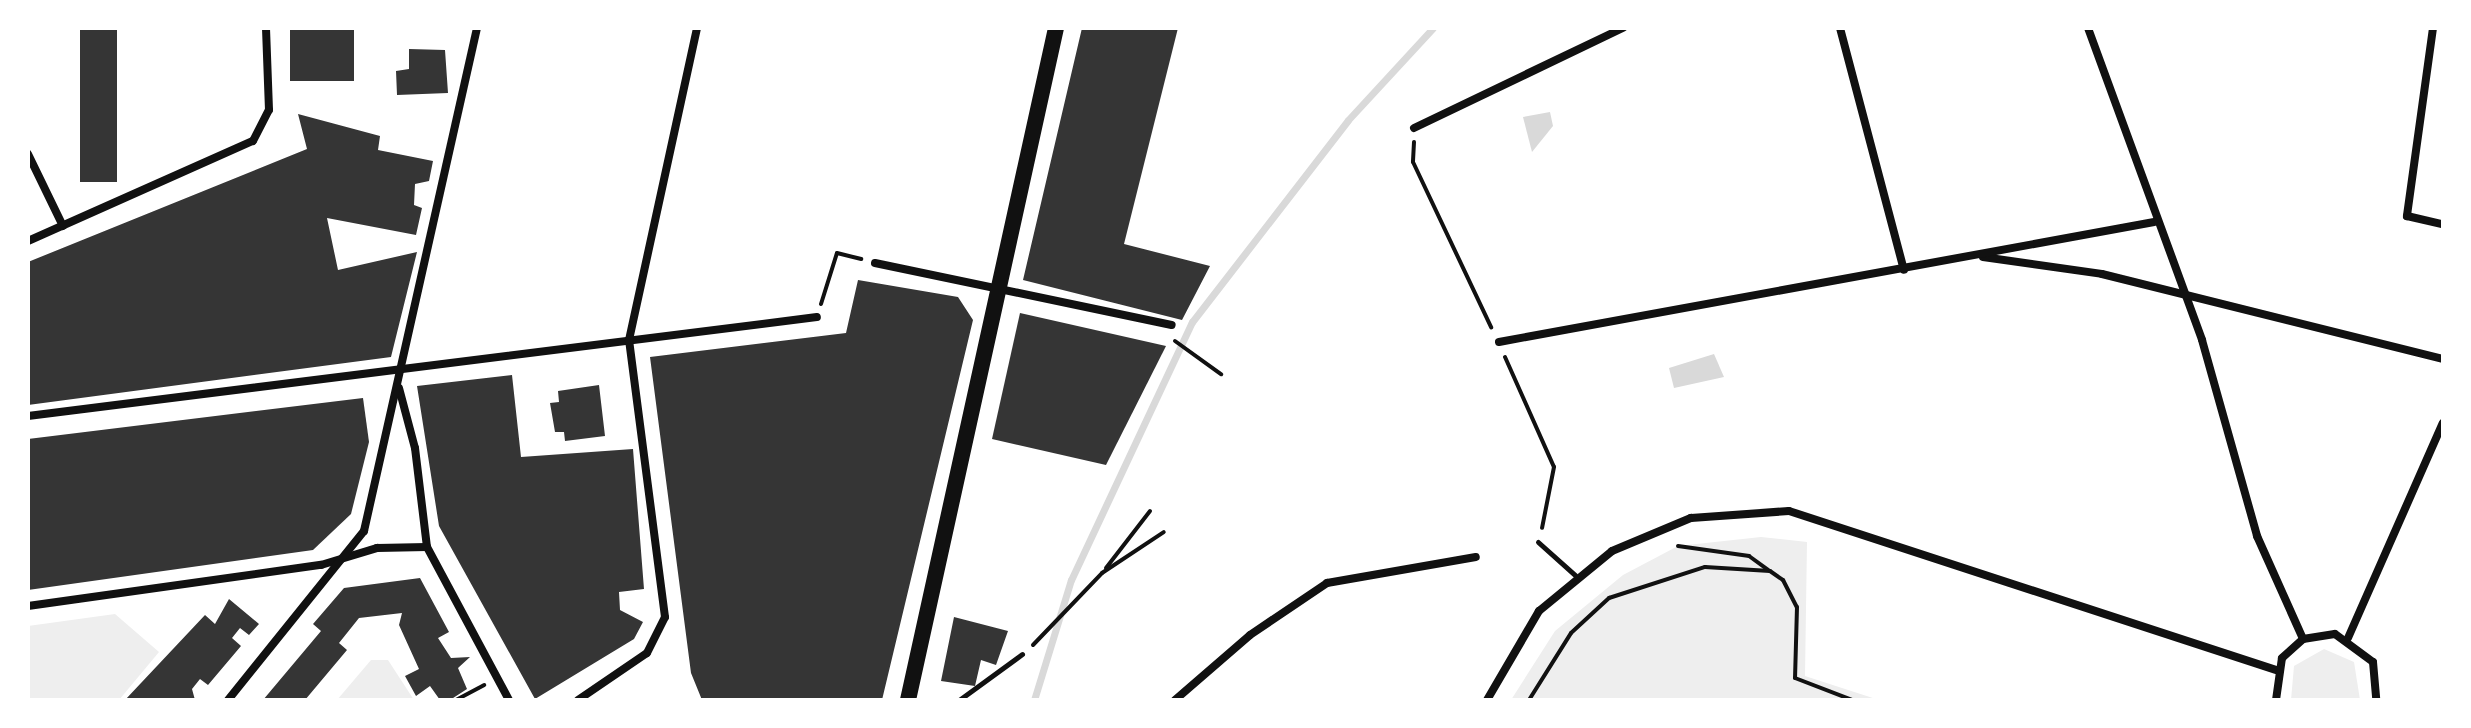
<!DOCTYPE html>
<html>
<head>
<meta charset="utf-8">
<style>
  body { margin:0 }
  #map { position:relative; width:2471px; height:728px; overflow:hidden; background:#fff; font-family:"Varela Round",sans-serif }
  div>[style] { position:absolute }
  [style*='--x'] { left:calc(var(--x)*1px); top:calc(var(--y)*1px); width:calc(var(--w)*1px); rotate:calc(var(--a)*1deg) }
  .green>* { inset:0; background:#eee }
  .water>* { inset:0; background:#d9d9d9 }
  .stream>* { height:7px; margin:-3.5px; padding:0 3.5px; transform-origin:3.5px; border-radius:3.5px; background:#d9d9d9 }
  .building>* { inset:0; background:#353535; transform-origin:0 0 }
  .path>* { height:4px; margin:-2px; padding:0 2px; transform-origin:2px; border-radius:2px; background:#111 }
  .service>* { height:5px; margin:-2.5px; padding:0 2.5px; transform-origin:2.5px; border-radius:2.5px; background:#111 }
  .minor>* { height:8px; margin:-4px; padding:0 4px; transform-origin:4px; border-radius:4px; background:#111 }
  .secondary>* { height:16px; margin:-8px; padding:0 8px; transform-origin:8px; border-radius:8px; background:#111 }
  span { translate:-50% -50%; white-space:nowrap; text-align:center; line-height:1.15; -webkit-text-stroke:6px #fff; paint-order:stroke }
  .frame { position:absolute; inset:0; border:30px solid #fff; pointer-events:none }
</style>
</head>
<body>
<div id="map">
  <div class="green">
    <div style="clip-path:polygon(1761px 537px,1807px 542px,1805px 676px,1879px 700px,1511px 700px,1555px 631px,1623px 575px,1678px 546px)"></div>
    <div style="clip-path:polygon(115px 614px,159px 652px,119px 700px,28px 700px,28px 626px)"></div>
    <div style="clip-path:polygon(2324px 649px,2354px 662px,2360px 700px,2291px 700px,2294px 666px)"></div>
    <div style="clip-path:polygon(371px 660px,388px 660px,414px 700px,337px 700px)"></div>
  </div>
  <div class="water">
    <div style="clip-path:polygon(1550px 112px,1553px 126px,1532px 152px,1523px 117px)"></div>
    <div style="clip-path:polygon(1714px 354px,1724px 377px,1674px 388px,1669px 368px)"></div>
  </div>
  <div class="stream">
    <div style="--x:1034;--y:700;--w:126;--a:-72.9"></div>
    <div style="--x:1071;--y:580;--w:285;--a:-64.9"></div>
    <div style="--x:1192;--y:322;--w:255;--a:-52.3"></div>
    <div style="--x:1348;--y:120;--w:125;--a:-47.3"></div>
  </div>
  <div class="building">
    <div style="left:80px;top:28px;width:37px;height:154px"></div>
    <div style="left:290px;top:28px;width:64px;height:53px"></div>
    <div style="clip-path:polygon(1082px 28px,1178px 28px,1124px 244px,1210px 266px,1182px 320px,1023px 280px)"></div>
    <div style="clip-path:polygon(409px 49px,445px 50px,448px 93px,397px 95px,396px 71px,409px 69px)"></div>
    <div style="clip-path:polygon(298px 114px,380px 136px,378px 150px,433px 161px,429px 181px,415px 184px,414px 205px,422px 208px,416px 235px,327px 218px,338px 270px,417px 252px,391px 357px,28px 405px,28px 262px,307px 149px)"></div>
    <div style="clip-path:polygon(858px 280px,958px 297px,973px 320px,882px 700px,702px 700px,691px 673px,650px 357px,846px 333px)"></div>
    <div style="clip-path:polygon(1020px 313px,1166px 346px,1106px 465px,992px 439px)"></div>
    <div style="clip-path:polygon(512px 375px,521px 457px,633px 449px,644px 589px,619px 592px,620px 610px,643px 622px,634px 639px,535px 699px,439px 526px,417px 386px)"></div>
    <div style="clip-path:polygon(599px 385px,605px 436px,565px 441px,564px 432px,555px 432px,550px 403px,559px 402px,558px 391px)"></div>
    <div style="clip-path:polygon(363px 398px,369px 442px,351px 514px,313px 550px,28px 590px,28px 439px)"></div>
    <div style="clip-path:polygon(420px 578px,449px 632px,438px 638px,451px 658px,470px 657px,458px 668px,467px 689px,450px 700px,440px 700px,430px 686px,416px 696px,405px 676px,419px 669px,399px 625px,402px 613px,359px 618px,339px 643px,347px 650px,305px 700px,263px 700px,321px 631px,313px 624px,344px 588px)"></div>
    <div style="clip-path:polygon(229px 599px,259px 624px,249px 635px,240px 628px,232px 638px,241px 646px,208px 685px,200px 679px,192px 689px,195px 700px,125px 700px,205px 615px,215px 624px)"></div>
    <div style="clip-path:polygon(954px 617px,1008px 631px,996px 665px,981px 660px,975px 686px,941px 681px)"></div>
  </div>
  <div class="path">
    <div style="--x:1414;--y:142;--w:20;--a:93"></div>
    <div style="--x:1413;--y:162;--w:183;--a:64.7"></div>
    <div style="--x:821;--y:304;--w:53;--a:-72.6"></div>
    <div style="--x:837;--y:253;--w:25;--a:14"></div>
    <div style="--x:1175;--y:341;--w:57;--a:35.7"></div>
    <div style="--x:1505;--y:357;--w:120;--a:66"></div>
    <div style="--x:1554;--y:467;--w:62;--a:101.1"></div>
    <div style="--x:1678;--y:546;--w:72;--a:8"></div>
    <div style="--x:1749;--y:556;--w:24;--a:36"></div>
    <div style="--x:1106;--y:568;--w:72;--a:-52.3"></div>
    <div style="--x:1033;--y:645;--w:100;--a:-46.2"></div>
    <div style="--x:1102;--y:573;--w:74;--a:-33.5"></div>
    <div style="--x:456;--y:700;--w:32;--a:-28"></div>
    <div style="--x:1529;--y:700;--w:79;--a:-57.9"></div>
    <div style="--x:1571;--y:633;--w:52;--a:-42.6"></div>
    <div style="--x:1609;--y:598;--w:101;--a:-17.9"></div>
    <div style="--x:1705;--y:567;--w:65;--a:3.5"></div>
    <div style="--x:1770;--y:571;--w:16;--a:35"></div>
    <div style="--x:1783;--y:580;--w:30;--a:63"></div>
    <div style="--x:1797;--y:607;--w:71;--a:91.6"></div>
    <div style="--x:1795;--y:678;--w:61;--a:21.1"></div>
  </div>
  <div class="service">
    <div style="--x:1538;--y:542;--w:50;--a:41.7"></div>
    <div style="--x:959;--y:700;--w:78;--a:-36.1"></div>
  </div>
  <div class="minor">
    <div style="--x:1840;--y:28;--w:250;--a:75.2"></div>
    <div style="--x:2088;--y:28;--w:332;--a:69.9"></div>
    <div style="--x:2202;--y:340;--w:204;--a:74.3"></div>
    <div style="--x:2257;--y:536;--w:113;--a:65.9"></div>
    <div style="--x:2433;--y:28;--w:190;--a:97.9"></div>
    <div style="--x:2407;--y:216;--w:37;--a:13"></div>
    <div style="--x:1414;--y:128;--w:232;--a:-25.6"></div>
    <div style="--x:28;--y:154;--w:80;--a:64.1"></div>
    <div style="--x:28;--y:241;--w:246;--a:-24"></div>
    <div style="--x:253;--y:141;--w:35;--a:-63"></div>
    <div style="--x:269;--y:110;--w:82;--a:-92.1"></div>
    <div style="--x:1983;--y:257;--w:120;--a:8.1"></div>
    <div style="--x:2102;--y:274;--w:351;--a:14"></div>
    <div style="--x:875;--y:263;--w:303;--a:11.8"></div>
    <div style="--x:1499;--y:342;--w:666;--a:-10.38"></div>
    <div style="--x:399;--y:388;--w:62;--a:75.1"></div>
    <div style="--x:415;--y:448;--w:100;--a:83.1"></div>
    <div style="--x:427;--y:547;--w:174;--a:61.8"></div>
    <div style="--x:28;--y:416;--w:795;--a:-7.15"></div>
    <div style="--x:28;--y:606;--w:296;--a:-8"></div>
    <div style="--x:321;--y:565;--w:59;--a:-16.9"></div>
    <div style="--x:377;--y:548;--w:50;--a:-1.1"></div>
    <div style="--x:2348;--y:638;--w:235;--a:-66.2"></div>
    <div style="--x:228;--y:700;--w:217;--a:-51.2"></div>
    <div style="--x:364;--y:531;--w:516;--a:-77.34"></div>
    <div style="--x:578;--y:700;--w:83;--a:-34.3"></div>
    <div style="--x:647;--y:653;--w:40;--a:-63.4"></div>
    <div style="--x:665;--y:617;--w:279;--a:-97.4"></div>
    <div style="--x:629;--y:340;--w:319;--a:-77.7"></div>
    <div style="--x:1175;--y:700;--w:99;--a:-40.9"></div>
    <div style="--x:1250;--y:635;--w:93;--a:-34"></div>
    <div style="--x:1327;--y:583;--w:151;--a:-9.9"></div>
    <div style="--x:1487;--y:700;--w:103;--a:-59.7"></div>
    <div style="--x:1539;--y:611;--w:94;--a:-39.4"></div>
    <div style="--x:1612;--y:551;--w:86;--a:-22.7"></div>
    <div style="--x:1691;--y:518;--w:98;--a:-4.1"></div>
    <div style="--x:1789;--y:511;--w:512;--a:18.08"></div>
    <div style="--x:2276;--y:700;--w:42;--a:-81.9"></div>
    <div style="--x:2282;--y:658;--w:28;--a:-42"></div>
    <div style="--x:2303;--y:639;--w:32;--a:-9"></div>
    <div style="--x:2335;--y:634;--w:47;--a:36.4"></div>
    <div style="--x:2373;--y:662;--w:38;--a:85"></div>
  </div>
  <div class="secondary">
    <div style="--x:908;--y:700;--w:688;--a:-77.58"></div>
  </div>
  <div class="frame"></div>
</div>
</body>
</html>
